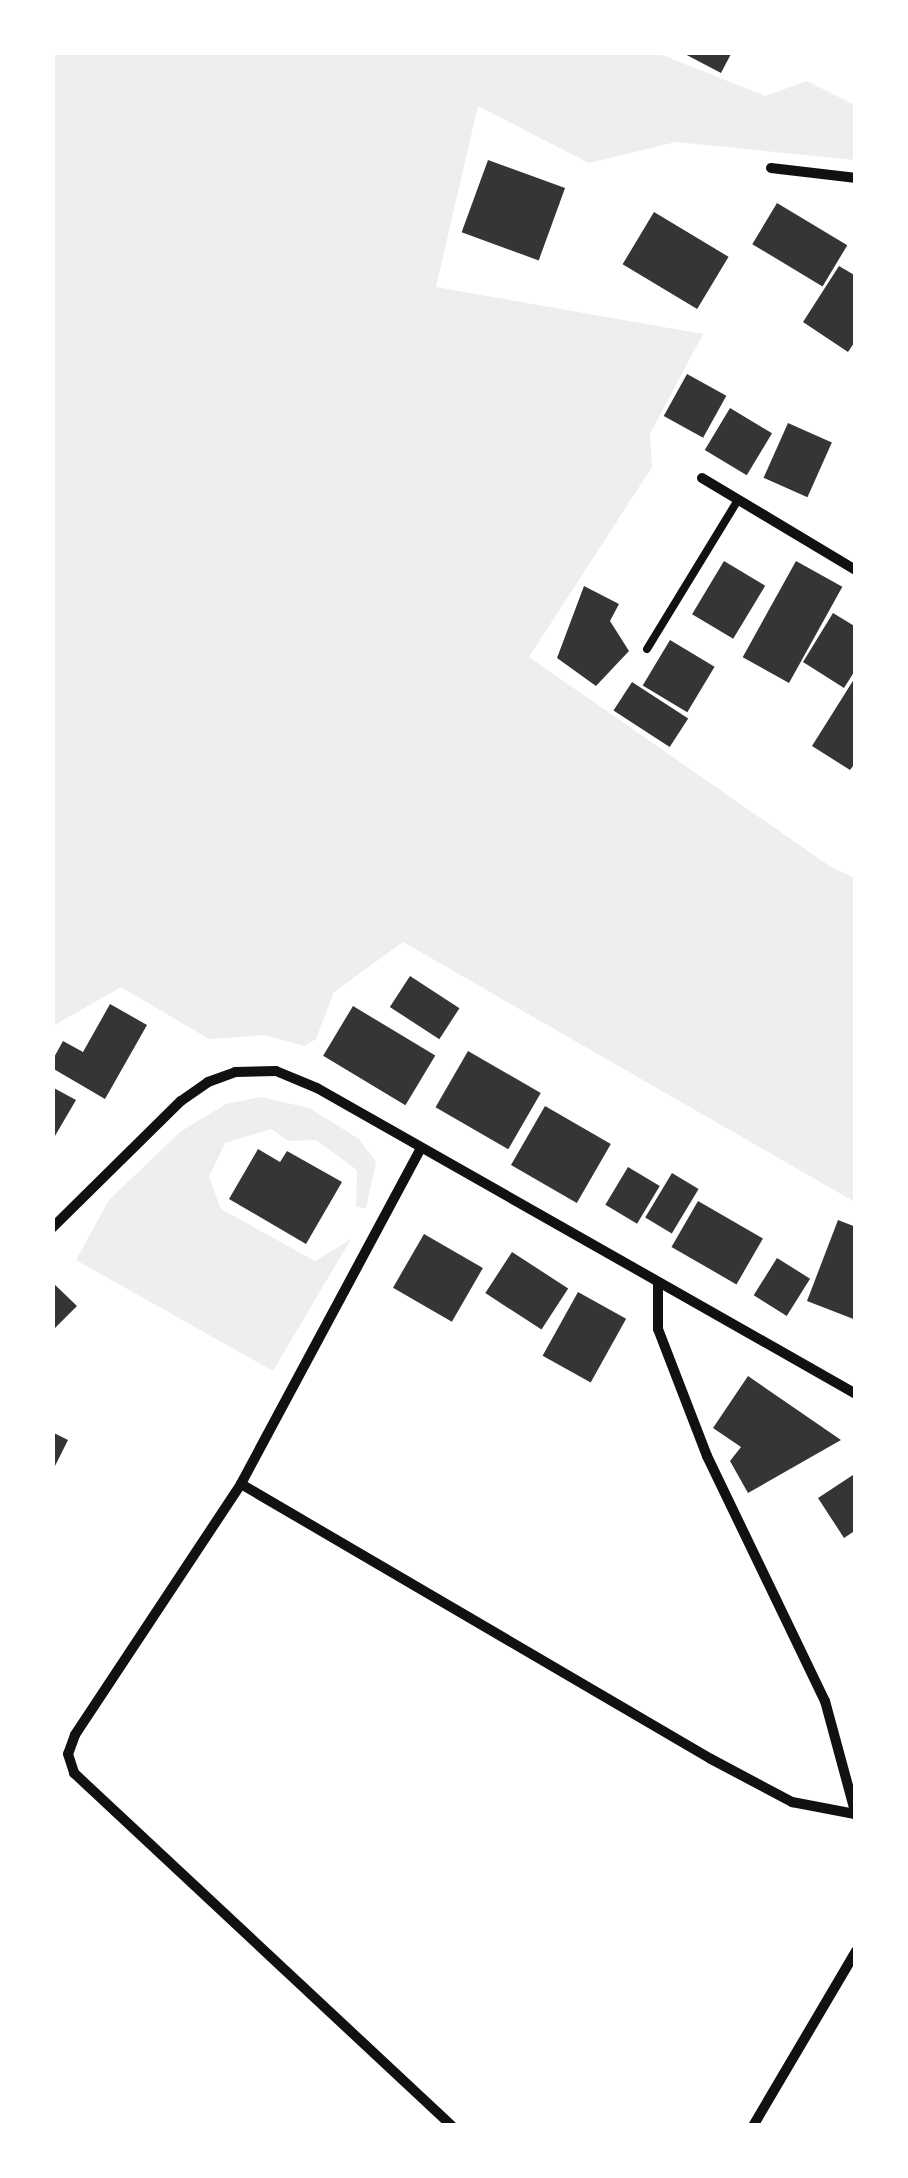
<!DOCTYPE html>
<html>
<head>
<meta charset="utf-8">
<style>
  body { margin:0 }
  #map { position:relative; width:908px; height:2178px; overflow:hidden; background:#fff; font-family:"DM Sans",sans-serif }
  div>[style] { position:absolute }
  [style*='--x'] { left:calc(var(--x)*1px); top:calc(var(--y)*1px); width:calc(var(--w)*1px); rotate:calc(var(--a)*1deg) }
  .green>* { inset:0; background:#eee }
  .building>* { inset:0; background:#353535; transform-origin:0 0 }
  .service>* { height:8px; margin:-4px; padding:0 4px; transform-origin:4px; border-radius:4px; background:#111 }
  .minor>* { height:10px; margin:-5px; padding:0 5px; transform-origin:5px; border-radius:5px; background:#111 }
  span { translate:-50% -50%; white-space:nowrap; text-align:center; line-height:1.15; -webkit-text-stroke:9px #fff; paint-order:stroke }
  .frame { position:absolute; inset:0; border:55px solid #fff; pointer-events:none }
</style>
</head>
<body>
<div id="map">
  <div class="green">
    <div style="clip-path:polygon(53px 52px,657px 53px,765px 96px,807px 81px,855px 105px,855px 160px,676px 142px,589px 163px,478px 106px,436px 287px,703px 334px,650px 434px,652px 467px,529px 657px,831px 867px,855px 878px,855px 1202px,403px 942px,334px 992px,316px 1039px,304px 1046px,265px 1035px,209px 1039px,121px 987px,53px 1026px)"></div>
    <div style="clip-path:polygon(261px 1097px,309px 1108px,359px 1139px,376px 1162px,366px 1208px,356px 1207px,357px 1170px,316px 1140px,288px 1141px,271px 1129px,225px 1143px,209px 1177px,221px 1209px,315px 1261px,351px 1239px,273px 1371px,76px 1260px,109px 1200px,180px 1132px,226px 1104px)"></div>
  </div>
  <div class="building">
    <div style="clip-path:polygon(681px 52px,732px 52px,721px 73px)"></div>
    <div style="left:488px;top:160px;width:82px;height:77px;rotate:20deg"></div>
    <div style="left:777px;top:203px;width:82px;height:48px;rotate:31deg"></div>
    <div style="left:654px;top:212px;width:87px;height:61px;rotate:31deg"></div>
    <div style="clip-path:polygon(839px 266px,856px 276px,856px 340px,848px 352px,803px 322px)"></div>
    <div style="left:687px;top:374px;width:45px;height:48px;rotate:29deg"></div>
    <div style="left:730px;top:408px;width:49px;height:49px;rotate:31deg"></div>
    <div style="left:788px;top:423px;width:48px;height:60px;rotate:24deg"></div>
    <div style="left:724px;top:561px;width:48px;height:62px;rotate:31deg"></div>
    <div style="left:796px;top:561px;width:53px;height:110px;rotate:29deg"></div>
    <div style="clip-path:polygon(584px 586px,619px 604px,610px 621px,629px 651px,596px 686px,557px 658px)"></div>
    <div style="clip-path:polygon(833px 613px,856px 627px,856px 669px,844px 688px,803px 662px)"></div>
    <div style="left:670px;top:640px;width:52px;height:53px;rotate:31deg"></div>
    <div style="clip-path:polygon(856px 676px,856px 762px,850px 770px,812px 746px)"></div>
    <div style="left:632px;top:682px;width:67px;height:34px;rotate:33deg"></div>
    <div style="left:410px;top:976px;width:59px;height:37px;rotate:33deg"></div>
    <div style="clip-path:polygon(110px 1004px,147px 1025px,105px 1099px,52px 1068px,52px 1061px,63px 1041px,83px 1052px)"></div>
    <div style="left:353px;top:1006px;width:96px;height:58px;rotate:31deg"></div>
    <div style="left:468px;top:1051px;width:84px;height:65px;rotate:30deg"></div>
    <div style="clip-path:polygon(52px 1087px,76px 1100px,52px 1141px)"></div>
    <div style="left:545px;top:1106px;width:76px;height:68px;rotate:30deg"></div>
    <div style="clip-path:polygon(258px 1149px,280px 1162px,287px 1151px,342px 1182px,306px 1244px,229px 1199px)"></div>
    <div style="left:628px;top:1167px;width:37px;height:44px;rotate:31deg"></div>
    <div style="left:672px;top:1173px;width:31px;height:52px;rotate:31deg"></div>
    <div style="left:698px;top:1201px;width:75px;height:53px;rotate:30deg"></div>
    <div style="clip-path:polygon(838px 1220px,856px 1227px,856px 1320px,807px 1301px)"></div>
    <div style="left:424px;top:1234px;width:68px;height:62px;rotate:30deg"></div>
    <div style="left:512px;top:1252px;width:67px;height:49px;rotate:33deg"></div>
    <div style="left:777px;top:1258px;width:39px;height:44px;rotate:32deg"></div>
    <div style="clip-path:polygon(52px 1282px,77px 1306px,52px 1331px)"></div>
    <div style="left:578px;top:1292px;width:55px;height:73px;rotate:29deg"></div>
    <div style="clip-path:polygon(748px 1376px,841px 1440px,748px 1493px,730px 1461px,741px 1447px,713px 1428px)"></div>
    <div style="clip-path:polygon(52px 1432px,68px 1440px,52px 1472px)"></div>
    <div style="clip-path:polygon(856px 1473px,856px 1530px,844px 1538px,818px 1498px)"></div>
  </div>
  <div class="service">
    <div style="--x:647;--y:649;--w:175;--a:-58.6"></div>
  </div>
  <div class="minor">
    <div style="--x:771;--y:168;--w:86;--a:6.7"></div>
    <div style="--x:702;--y:478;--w:179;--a:30.9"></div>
    <div style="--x:421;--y:1148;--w:381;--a:118.2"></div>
    <div style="--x:241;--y:1484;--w:301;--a:123.5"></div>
    <div style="--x:75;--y:1735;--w:20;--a:110"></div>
    <div style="--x:68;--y:1754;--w:20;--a:72"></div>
    <div style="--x:74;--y:1773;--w:517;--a:43.04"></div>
    <div style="--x:52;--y:1228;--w:181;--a:-44.6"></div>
    <div style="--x:181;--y:1101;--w:33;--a:-35"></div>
    <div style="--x:208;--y:1082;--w:29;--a:-20"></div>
    <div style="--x:235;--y:1072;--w:41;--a:-1.4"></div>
    <div style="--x:276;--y:1071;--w:44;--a:22.5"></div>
    <div style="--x:317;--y:1088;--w:620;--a:29.58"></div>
    <div style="--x:658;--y:1284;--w:45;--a:90"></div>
    <div style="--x:658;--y:1329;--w:136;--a:68.9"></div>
    <div style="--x:707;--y:1456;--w:272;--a:64.3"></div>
    <div style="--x:825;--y:1701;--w:118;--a:74.8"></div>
    <div style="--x:241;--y:1484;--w:545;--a:30.33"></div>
    <div style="--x:711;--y:1759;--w:92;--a:28"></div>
    <div style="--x:792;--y:1802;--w:64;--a:10.8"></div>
    <div style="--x:753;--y:2126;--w:203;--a:-59.5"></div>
  </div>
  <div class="frame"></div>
</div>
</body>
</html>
